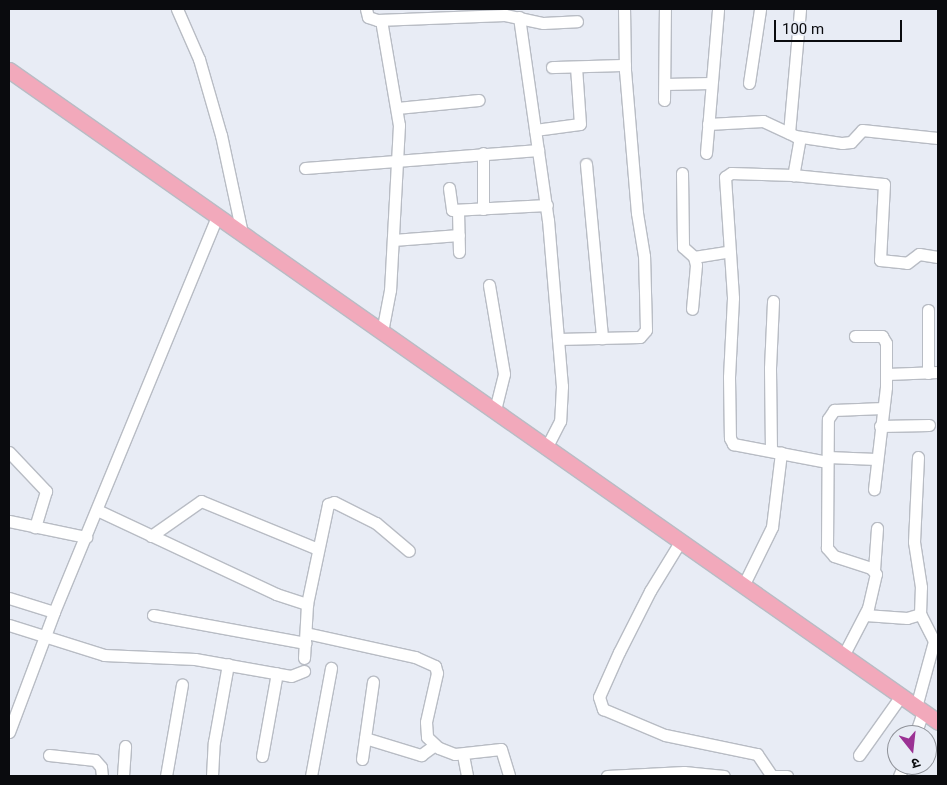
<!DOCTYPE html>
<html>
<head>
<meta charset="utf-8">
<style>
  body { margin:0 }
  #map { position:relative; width:947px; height:785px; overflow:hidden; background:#e8ecf5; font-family:Roboto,"Noto Sans Devanagari",sans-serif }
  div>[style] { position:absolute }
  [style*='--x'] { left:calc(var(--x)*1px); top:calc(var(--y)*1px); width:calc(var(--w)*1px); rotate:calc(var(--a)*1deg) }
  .roads { filter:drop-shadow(1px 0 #b8bcc4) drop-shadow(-1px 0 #b8bcc4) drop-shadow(0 1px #b8bcc4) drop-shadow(0 -1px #b8bcc4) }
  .minor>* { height:11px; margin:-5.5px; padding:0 5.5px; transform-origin:5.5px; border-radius:5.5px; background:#fff }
  .major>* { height:15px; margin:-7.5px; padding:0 7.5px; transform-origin:7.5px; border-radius:7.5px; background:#f2a9bb }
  span { translate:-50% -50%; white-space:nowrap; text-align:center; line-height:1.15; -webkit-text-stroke:5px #e8ecf5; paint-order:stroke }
  .frame { position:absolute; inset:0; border:10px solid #0a0b0e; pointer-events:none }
  .north { position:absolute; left:887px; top:725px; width:50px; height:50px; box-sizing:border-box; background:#e8ecf5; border:1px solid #8f9299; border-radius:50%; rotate:164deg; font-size:14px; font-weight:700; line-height:20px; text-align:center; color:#0a0b0e }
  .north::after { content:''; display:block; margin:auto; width:18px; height:22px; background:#9b3294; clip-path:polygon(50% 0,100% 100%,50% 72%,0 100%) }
  .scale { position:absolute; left:774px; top:20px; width:128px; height:22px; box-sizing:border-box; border:2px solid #0a0b0e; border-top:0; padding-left:6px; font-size:15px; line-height:18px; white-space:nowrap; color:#0a0b0e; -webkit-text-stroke:4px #e8ecf5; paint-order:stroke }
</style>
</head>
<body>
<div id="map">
  <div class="roads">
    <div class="minor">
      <div style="--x:177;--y:9;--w:55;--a:66.3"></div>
      <div style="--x:199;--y:59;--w:79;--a:73.9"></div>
      <div style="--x:221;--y:135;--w:100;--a:77.9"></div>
      <div style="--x:366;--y:9;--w:8;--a:76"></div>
      <div style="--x:368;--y:17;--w:9;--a:18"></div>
      <div style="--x:377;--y:20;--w:128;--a:-2.2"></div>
      <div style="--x:505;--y:15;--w:39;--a:12"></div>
      <div style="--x:543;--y:23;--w:34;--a:-3"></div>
      <div style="--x:519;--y:17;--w:205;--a:81.9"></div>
      <div style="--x:548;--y:220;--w:167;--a:85.2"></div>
      <div style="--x:562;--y:386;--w:35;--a:93"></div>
      <div style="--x:560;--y:421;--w:31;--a:117"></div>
      <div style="--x:381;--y:20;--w:107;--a:80.3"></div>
      <div style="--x:399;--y:125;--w:165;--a:93.1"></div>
      <div style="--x:390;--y:290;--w:43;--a:100.8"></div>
      <div style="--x:552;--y:67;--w:73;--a:-1.6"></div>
      <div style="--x:749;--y:83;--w:75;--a:-81.5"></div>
      <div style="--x:665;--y:84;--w:46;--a:-1.2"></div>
      <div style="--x:664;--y:100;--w:91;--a:-89.4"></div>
      <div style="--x:397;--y:108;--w:82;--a:-5.6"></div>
      <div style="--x:708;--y:124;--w:55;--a:-3.1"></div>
      <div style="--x:763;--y:121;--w:35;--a:25"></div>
      <div style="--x:795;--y:136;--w:48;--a:8.5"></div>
      <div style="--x:842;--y:143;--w:9;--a:-6"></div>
      <div style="--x:851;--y:142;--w:16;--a:-47"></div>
      <div style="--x:862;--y:130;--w:76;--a:6"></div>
      <div style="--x:535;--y:130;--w:45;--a:-7.6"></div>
      <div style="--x:580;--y:124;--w:57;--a:-94"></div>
      <div style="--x:789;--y:133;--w:124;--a:-84.9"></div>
      <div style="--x:800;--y:137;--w:39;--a:100"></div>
      <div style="--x:793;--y:175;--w:91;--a:5.6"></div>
      <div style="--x:884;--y:184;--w:76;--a:93"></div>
      <div style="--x:880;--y:260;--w:27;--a:6"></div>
      <div style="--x:907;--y:263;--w:15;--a:-37"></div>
      <div style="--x:919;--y:254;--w:19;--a:9"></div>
      <div style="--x:483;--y:153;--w:56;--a:90"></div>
      <div style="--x:706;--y:153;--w:144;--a:-85.2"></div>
      <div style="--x:586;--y:164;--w:175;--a:84.7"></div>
      <div style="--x:305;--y:168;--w:234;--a:-4.4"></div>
      <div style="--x:682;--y:173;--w:74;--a:89.2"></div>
      <div style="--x:683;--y:247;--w:15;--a:42"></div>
      <div style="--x:694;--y:257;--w:8;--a:76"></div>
      <div style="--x:696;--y:265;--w:44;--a:95.2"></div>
      <div style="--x:793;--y:175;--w:62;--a:-178.2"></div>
      <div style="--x:731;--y:173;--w:7;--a:146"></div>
      <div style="--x:725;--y:177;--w:121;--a:86.2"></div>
      <div style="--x:733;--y:298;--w:79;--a:92.9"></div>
      <div style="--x:729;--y:377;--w:61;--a:89.1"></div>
      <div style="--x:730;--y:438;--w:7;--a:63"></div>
      <div style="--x:733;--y:444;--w:96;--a:10.8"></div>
      <div style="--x:449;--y:188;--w:22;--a:82"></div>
      <div style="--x:452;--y:210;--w:95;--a:-3"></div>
      <div style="--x:458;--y:211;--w:41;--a:88.6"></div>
      <div style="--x:393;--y:240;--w:66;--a:-4.3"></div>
      <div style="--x:694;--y:257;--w:36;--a:-9"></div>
      <div style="--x:489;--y:285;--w:90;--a:80.4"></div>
      <div style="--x:504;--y:374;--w:38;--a:104"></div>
      <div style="--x:855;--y:336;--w:27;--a:0"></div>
      <div style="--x:882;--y:336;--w:8;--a:60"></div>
      <div style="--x:886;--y:343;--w:44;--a:90"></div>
      <div style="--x:886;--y:387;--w:103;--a:96.7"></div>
      <div style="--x:558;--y:339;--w:82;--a:-1.4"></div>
      <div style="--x:640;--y:337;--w:9;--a:-49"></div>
      <div style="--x:646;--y:330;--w:74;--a:-91.5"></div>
      <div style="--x:644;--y:256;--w:44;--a:-99.2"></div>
      <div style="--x:637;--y:213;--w:143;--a:-94.8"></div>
      <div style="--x:625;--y:71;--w:62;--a:-90.9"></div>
      <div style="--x:928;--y:373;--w:63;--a:-90"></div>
      <div style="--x:887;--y:374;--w:51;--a:-2.2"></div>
      <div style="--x:880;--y:426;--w:49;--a:-1.2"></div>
      <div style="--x:771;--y:451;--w:83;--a:-90.7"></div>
      <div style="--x:770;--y:368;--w:67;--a:-87.4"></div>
      <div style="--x:9;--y:452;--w:54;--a:46.5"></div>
      <div style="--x:46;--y:491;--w:38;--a:107"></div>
      <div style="--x:828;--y:457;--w:48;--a:2.4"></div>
      <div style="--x:97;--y:510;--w:198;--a:25.1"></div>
      <div style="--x:276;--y:594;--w:33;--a:18"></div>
      <div style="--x:9;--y:521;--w:79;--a:11.7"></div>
      <div style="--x:151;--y:536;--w:61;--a:-35"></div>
      <div style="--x:201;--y:501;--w:126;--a:22.3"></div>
      <div style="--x:680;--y:542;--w:57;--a:121.5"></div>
      <div style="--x:650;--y:591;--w:68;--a:116.9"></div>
      <div style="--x:619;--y:652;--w:49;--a:114"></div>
      <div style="--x:599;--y:697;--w:13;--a:72"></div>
      <div style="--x:603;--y:709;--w:67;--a:22.8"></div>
      <div style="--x:665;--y:735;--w:94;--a:11.7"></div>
      <div style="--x:757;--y:754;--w:27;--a:56"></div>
      <div style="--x:874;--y:570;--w:42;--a:-85.9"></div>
      <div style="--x:743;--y:586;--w:66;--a:-63.8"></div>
      <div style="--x:772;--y:527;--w:75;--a:-83.1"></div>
      <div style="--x:9;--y:598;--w:47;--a:17.3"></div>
      <div style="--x:153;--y:615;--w:155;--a:10.4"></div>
      <div style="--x:865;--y:615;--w:42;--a:4.1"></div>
      <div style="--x:907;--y:618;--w:14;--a:-17"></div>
      <div style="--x:920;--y:614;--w:27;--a:-88"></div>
      <div style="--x:921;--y:587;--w:46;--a:-98.8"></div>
      <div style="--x:914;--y:542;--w:85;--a:-87.3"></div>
      <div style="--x:9;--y:625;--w:100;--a:17.5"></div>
      <div style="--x:104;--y:655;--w:91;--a:2.5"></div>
      <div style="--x:195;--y:659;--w:97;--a:10"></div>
      <div style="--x:291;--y:676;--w:14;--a:-21"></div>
      <div style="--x:306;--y:633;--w:112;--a:12.4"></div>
      <div style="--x:415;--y:657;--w:22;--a:24"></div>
      <div style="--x:435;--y:666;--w:7;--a:74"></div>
      <div style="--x:437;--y:673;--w:50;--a:102.7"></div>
      <div style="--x:426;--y:722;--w:15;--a:86"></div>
      <div style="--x:427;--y:737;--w:16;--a:43"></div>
      <div style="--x:439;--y:748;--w:17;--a:21"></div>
      <div style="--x:455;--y:754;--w:46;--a:-6.2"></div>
      <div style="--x:501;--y:749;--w:28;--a:73"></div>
      <div style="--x:843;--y:656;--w:54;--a:-62.5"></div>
      <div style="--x:868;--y:608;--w:35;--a:-77"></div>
      <div style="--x:876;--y:574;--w:8;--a:-130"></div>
      <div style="--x:871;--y:568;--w:39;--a:-162"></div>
      <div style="--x:834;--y:556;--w:11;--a:-131"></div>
      <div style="--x:827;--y:548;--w:129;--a:-89.6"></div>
      <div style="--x:828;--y:419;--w:11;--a:-56"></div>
      <div style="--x:834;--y:410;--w:49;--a:-2.3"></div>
      <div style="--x:304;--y:658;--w:54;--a:-86.8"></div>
      <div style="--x:307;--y:604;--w:102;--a:-78.1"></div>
      <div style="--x:328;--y:504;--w:6;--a:-18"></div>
      <div style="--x:334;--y:502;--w:47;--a:26.6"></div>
      <div style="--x:376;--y:523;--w:43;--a:40.3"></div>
      <div style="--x:916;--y:707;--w:68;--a:-74.7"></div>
      <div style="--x:934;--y:641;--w:30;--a:-117"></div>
      <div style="--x:9;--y:732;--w:128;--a:-69.4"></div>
      <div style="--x:54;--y:612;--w:428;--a:-67.6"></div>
      <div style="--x:915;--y:735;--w:24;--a:-71"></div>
      <div style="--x:365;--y:738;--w:59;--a:16.9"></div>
      <div style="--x:421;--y:755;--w:17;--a:-36"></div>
      <div style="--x:49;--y:755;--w:46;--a:6.2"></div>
      <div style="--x:95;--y:760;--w:9;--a:49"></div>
      <div style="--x:101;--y:767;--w:9;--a:84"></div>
      <div style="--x:463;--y:755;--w:21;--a:79"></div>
      <div style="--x:859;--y:755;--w:72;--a:-54.6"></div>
      <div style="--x:262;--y:756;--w:84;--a:-79.8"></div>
      <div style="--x:362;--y:759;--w:78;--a:-81.9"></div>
      <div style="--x:123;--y:776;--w:30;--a:-86"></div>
      <div style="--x:166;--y:776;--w:93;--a:-80.1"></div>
      <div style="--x:212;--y:776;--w:34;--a:-87"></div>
      <div style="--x:214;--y:742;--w:79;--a:-79.8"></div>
      <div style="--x:311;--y:776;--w:110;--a:-79.5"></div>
      <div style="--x:607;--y:776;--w:77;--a:-3"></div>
      <div style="--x:684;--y:772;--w:40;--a:5.7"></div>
      <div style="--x:774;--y:776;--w:13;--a:0"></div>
      <div style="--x:899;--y:776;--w:12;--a:-66"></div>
    </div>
    <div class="major">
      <div style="--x:9;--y:70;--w:1135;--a:35.06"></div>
    </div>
  </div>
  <div class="frame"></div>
  <div class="north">उ</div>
  <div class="scale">100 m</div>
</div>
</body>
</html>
